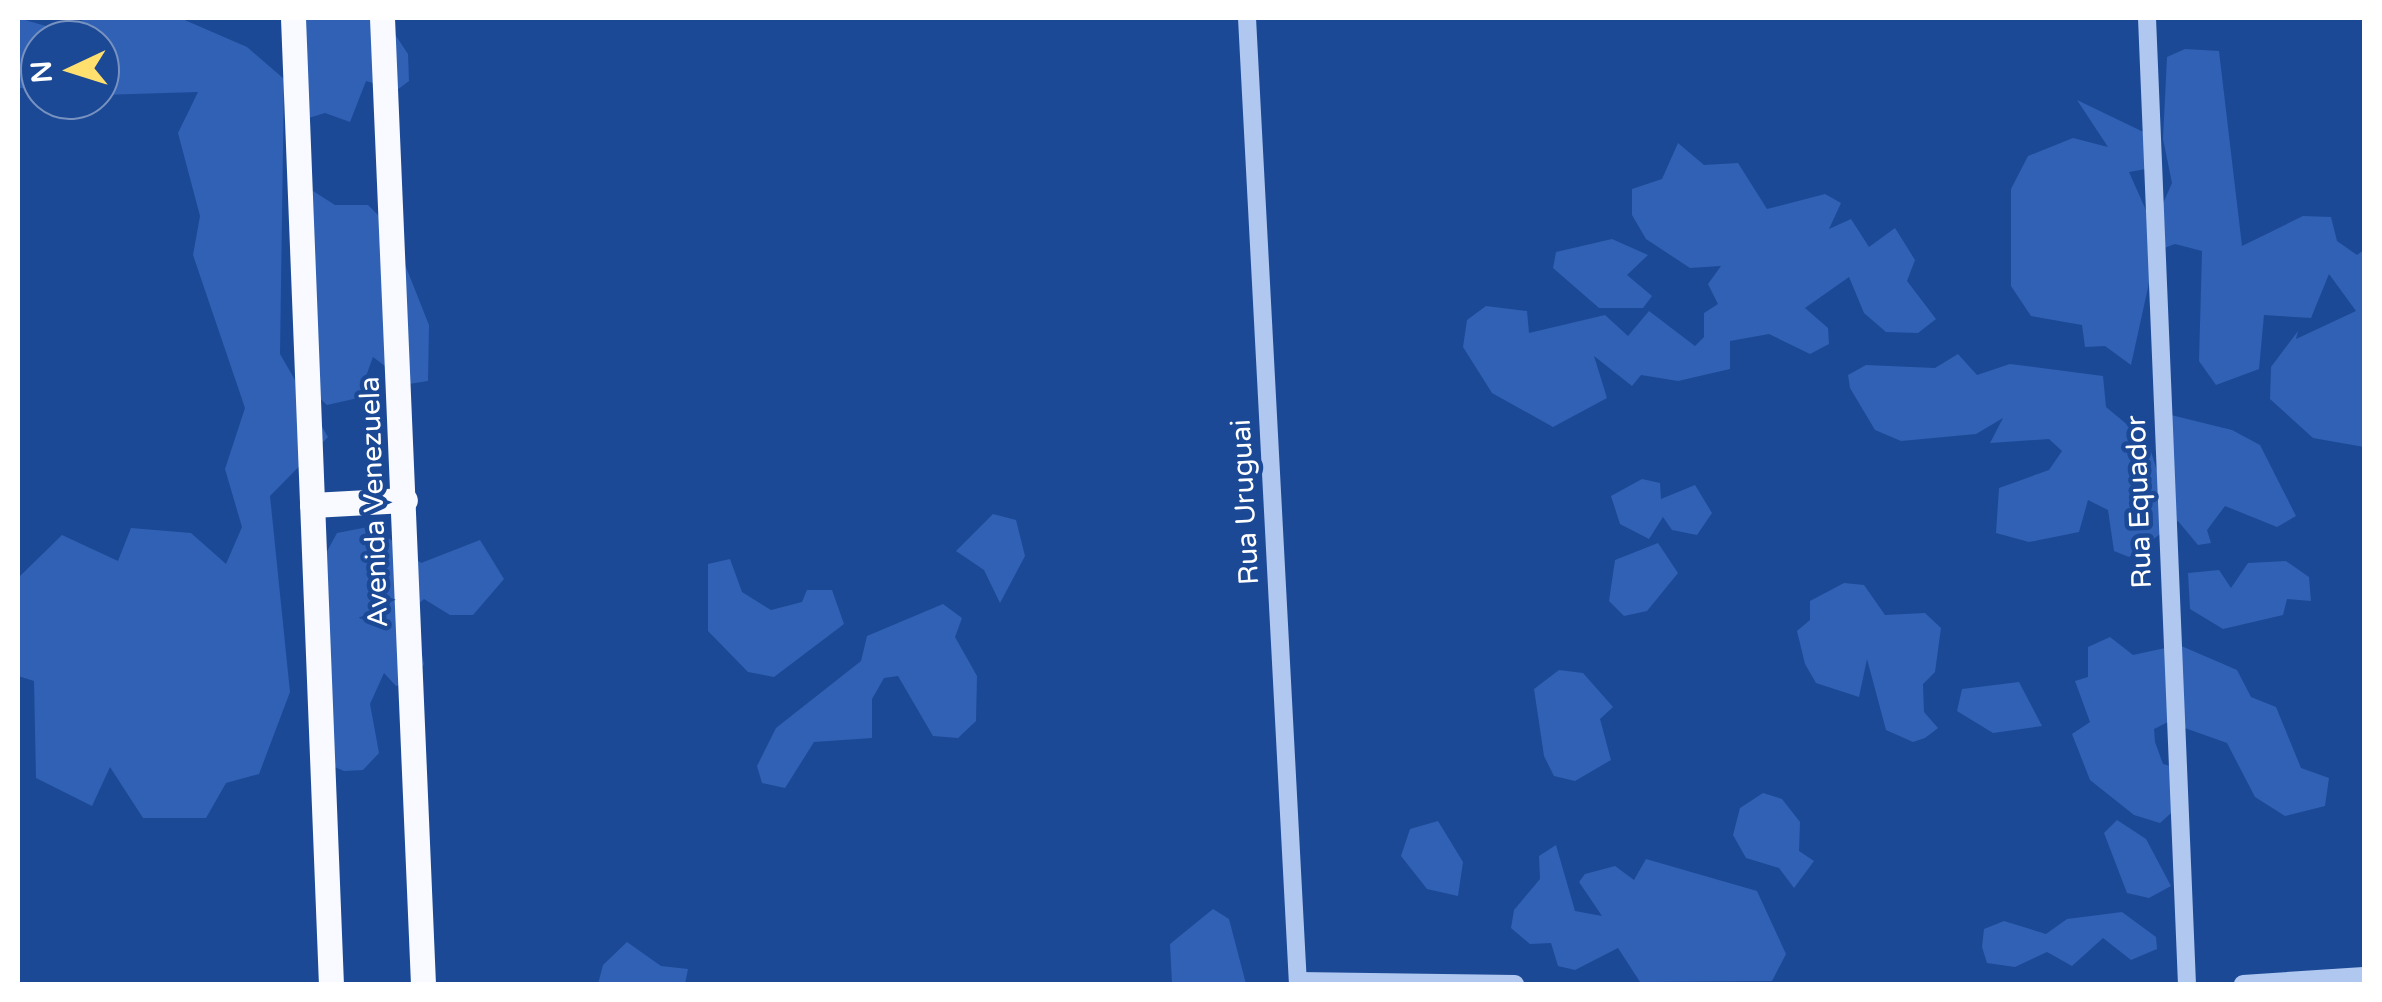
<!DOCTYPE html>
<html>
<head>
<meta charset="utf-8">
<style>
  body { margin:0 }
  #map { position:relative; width:2382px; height:1002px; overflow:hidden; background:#1c4996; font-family:"Varela Round",sans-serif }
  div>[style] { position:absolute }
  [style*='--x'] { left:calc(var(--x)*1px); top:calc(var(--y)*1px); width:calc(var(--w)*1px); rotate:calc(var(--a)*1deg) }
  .green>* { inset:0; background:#3061b4 }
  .minor>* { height:18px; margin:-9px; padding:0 9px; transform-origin:9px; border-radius:9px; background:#b0c8f0 }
  .major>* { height:25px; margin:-12.5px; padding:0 12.5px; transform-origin:12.5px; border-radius:12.5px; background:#f8faff }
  span { translate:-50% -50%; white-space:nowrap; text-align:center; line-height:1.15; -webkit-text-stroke:9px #1c4996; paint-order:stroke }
  .street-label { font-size:28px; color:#fff }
  .frame { position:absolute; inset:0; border:20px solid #fff; pointer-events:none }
  .north { position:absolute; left:20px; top:20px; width:100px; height:100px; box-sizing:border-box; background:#1c4996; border:2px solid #7792c0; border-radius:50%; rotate:266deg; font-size:28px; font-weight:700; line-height:40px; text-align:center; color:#fff }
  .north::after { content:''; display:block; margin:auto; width:35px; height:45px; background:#ffe06e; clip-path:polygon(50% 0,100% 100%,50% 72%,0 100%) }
</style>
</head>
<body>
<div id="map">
  <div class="green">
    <div style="clip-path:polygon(18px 18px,67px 32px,85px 18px,180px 18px,247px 47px,284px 79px,280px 354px,328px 437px,270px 496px,290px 692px,259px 774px,226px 783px,206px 818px,143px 818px,110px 767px,92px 806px,36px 778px,34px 681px,18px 676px,18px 578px,62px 535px,118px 561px,131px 528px,191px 533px,226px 564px,242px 527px,225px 469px,245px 408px,193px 255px,200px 216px,178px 133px,198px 92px,100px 95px,100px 40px,40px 40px,40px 88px,18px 88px)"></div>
    <div style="clip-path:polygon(299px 18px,384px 18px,408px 54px,409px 81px,397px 90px,366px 81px,350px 122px,325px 113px,302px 120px)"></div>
    <div style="clip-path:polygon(2185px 49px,2219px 51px,2242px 246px,2303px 216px,2331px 217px,2337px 241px,2357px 255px,2364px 250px,2364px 447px,2313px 438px,2270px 399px,2271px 367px,2298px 331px,2296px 339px,2356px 311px,2329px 274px,2311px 318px,2264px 315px,2259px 369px,2216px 385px,2199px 361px,2202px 251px,2175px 244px,2156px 251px,2131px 365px,2105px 346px,2085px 347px,2082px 325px,2031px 316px,2011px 286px,2011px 189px,2028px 156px,2073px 138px,2108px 147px,2077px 100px,2158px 139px,2146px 169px,2129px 172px,2153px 226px,2172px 183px,2163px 139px,2167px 57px)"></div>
    <div style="clip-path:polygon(1678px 143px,1704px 165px,1738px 163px,1767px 209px,1825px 194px,1841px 203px,1829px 229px,1851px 219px,1869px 247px,1895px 228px,1915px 260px,1907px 281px,1936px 319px,1918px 333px,1886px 332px,1864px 313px,1849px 277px,1805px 308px,1828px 328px,1829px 344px,1810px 354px,1769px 334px,1730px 341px,1730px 369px,1678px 381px,1641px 375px,1632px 386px,1594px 356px,1607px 398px,1553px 427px,1492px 393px,1463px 347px,1467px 320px,1486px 306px,1527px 311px,1529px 333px,1605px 315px,1628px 336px,1649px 311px,1695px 346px,1704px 337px,1704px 313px,1718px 304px,1708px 284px,1721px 266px,1690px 268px,1646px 239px,1632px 215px,1632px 189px,1662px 179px)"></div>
    <div style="clip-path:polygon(313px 191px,335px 205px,368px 205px,390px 227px,429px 325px,428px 381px,409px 384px,373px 357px,358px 398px,327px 405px,316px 395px)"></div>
    <div style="clip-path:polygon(1612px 239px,1648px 255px,1627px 275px,1652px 296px,1643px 308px,1599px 308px,1553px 268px,1556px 252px)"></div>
    <div style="clip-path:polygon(1958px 354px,1977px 375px,2010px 364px,2103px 376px,2106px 407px,2148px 442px,2160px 480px,2171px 415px,2232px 430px,2260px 445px,2296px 516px,2277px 527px,2225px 506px,2207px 530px,2211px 543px,2198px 545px,2178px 521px,2129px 557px,2114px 551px,2108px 510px,2088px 500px,2079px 532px,2029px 542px,1996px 533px,1999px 488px,2049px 470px,2062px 451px,2049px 439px,1990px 443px,2003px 418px,1976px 434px,1901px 441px,1875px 430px,1850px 388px,1848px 375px,1866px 365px,1935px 368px)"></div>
    <div style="clip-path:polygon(1642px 479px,1660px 483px,1661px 499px,1695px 485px,1712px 513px,1697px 535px,1672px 530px,1663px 517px,1649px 539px,1620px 524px,1611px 496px)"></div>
    <div style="clip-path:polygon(993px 514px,1016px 520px,1025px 556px,1000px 603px,984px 570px,956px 551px)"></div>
    <div style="clip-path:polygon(373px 526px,421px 563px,480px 540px,504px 579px,473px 615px,450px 615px,424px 599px,412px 609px,424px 664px,414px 681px,396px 686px,384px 673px,370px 704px,379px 753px,363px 770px,344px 771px,330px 765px,325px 555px,337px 533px)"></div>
    <div style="clip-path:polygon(1658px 543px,1678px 573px,1647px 611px,1624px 616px,1609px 601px,1615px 560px)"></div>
    <div style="clip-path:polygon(730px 559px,742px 592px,771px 610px,802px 602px,807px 590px,832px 590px,844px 624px,774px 677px,748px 672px,708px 631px,708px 564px)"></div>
    <div style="clip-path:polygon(2286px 561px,2309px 577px,2311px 601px,2287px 599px,2283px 615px,2223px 629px,2190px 609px,2188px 573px,2219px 570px,2231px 588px,2248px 563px)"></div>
    <div style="clip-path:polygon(1844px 583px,1864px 585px,1885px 615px,1925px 613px,1941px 628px,1935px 672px,1923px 684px,1924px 712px,1938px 728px,1925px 738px,1913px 742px,1886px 730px,1867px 659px,1859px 697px,1816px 683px,1805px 664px,1797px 631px,1810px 620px,1810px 601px)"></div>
    <div style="clip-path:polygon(943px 604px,962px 618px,955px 637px,977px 676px,976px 721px,958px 738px,933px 736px,898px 676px,884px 678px,872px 699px,872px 738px,814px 742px,785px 788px,762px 783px,757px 766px,776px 728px,861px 661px,867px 636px)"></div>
    <div style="clip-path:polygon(2110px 637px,2133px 655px,2179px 645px,2237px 670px,2251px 697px,2276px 707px,2301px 768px,2329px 778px,2325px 806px,2285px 816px,2255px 797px,2227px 743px,2168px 722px,2154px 729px,2155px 742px,2163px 764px,2178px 768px,2179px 806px,2160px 823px,2134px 815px,2090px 780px,2072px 734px,2090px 722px,2075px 681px,2088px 677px,2088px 647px)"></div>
    <div style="clip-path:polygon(1559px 670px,1583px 673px,1613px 707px,1600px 719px,1611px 760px,1575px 781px,1554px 776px,1544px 756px,1534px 689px)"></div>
    <div style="clip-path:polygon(2019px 682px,2042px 726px,1993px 733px,1957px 711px,1962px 689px)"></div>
    <div style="clip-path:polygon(1763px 793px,1782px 799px,1800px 822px,1799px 851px,1814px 861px,1794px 888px,1779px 868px,1746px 858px,1733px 835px,1740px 808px)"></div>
    <div style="clip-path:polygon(2117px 820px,2146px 839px,2171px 886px,2149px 898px,2127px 893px,2104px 833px)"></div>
    <div style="clip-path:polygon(1438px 821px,1463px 862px,1458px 896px,1427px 889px,1401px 856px,1410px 829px)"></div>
    <div style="clip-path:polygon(1556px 845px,1575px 911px,1602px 916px,1579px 882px,1585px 874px,1615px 866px,1634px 880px,1646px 859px,1757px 891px,1786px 954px,1772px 981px,1640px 982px,1618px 948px,1575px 970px,1558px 966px,1551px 943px,1530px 944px,1511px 928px,1514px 910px,1540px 879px,1539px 856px)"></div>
    <div style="clip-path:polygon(1213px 909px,1229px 919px,1246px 984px,1172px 984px,1170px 944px)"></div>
    <div style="clip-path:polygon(2122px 912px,2156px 937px,2157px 949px,2131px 960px,2103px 938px,2072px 966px,2047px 952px,2015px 967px,1987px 963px,1982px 947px,1984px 929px,2004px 921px,2046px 934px,2067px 919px)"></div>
    <div style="clip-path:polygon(627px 942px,661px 966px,688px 969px,685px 984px,598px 984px,603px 965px)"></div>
  </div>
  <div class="minor">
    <div style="--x:1247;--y:18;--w:967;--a:86.98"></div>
    <div style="--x:2147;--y:18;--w:967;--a:87.63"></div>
    <div style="--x:1298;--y:981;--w:217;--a:0.8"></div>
    <div style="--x:2243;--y:984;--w:121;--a:-3.8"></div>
  </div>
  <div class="major">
    <div style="--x:293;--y:18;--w:967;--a:87.75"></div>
    <div style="--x:382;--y:18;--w:967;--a:87.57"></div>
    <div style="--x:312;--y:505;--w:93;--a:-3.1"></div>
  </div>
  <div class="street-label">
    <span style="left:374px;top:502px;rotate:-92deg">Avenida Venezuela</span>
    <span style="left:1245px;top:502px;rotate:-93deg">Rua Uruguai</span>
    <span style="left:2139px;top:502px;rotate:-92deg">Rua Equador</span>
  </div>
  <div class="frame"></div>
  <div class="north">N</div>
</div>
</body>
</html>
